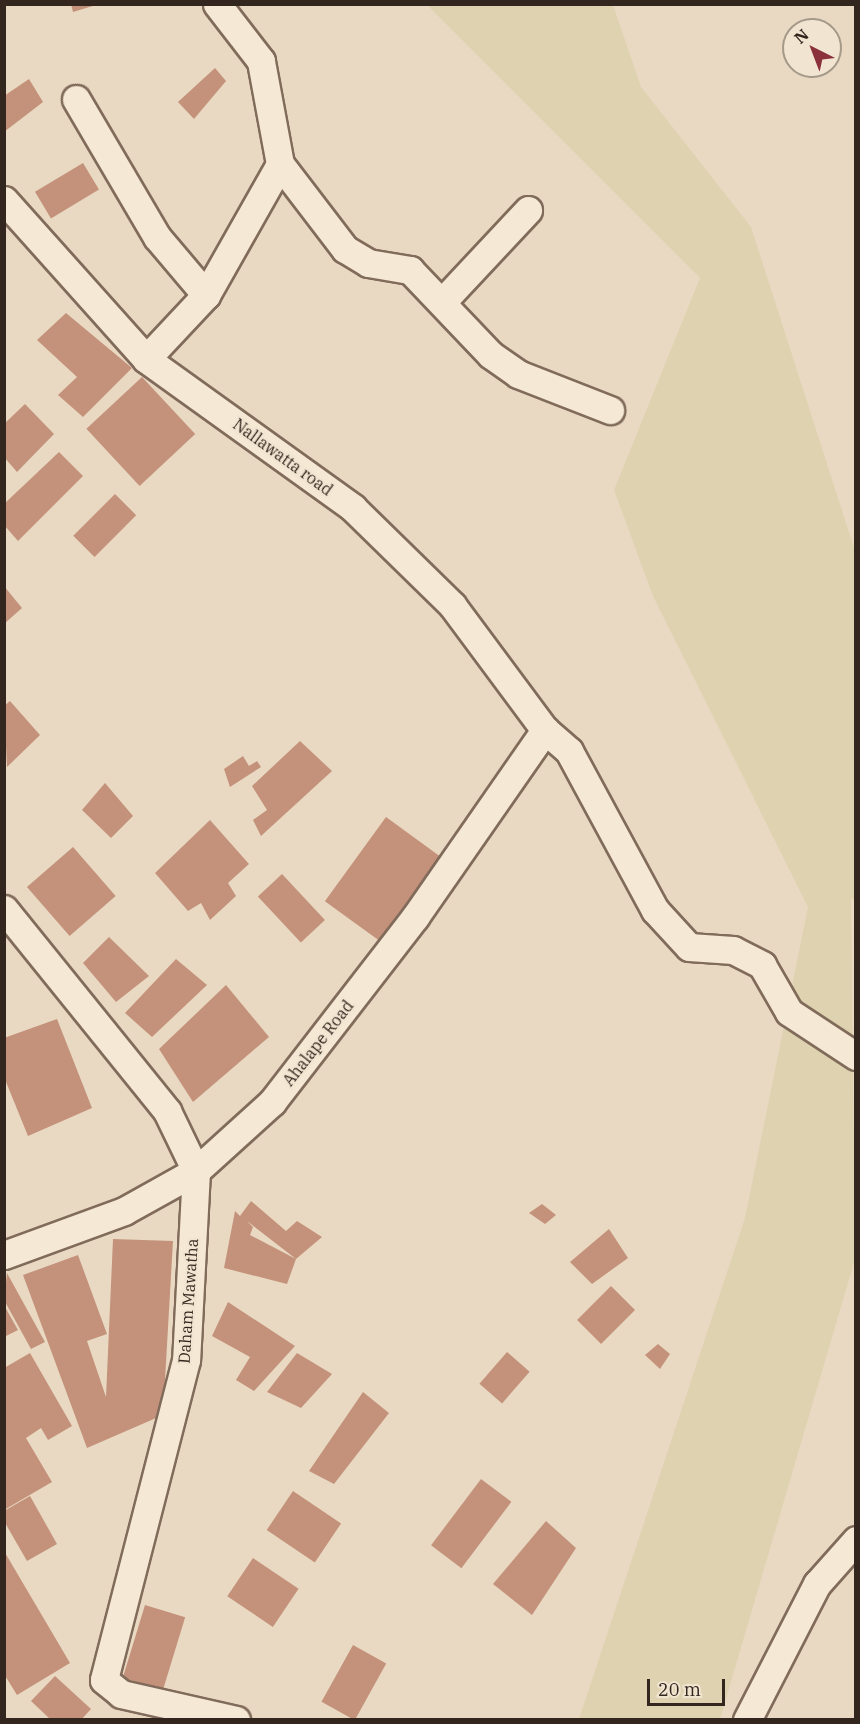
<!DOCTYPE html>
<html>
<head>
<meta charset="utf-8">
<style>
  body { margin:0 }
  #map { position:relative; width:860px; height:1724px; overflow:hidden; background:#e9d9c2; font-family:"IBM Plex Serif",serif }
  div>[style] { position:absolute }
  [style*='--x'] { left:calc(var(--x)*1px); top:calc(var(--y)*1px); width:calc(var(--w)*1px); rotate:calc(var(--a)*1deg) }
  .farmland>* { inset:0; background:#ded2b0 }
  .building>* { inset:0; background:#c4927b; transform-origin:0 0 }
  .roads { filter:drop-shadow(2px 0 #816b5b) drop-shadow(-2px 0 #816b5b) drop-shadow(0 2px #816b5b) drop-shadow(0 -2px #816b5b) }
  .minor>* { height:27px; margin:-13.5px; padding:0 13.5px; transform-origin:13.5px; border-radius:13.5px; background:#f5e8d4 }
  span { translate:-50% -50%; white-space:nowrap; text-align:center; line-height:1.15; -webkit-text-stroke:4.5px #f1e5d1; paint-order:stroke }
  .street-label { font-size:16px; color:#32261e }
  .frame { position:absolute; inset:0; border:6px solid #32261e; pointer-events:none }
  .north { position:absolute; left:782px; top:18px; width:60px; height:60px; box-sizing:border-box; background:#f1e5d1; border:2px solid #a59989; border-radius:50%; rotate:318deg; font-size:16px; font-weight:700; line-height:24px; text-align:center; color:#32261e }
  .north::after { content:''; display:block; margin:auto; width:21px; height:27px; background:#8a313b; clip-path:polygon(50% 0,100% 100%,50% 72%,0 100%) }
  .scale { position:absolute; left:647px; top:1679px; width:78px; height:27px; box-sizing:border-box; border:3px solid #32261e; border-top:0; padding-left:8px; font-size:18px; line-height:21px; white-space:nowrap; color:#32261e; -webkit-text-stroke:4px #f1e5d1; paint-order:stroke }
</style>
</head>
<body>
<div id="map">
  <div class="farmland">
    <div style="clip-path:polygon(427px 5px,613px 5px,641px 87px,751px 227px,855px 551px,855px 901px,851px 898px,855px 1259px,720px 1719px,579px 1719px,745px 1218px,808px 907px,653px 596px,614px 490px,700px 278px)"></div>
  </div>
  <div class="building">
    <div style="clip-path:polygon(71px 4px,96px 4px,96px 5px,73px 12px)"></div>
    <div style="clip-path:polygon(215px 68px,226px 81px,194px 119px,178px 102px)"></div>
    <div style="clip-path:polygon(29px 79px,43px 102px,4px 132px,4px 96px)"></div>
    <div style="left:83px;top:163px;width:31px;height:56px;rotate:59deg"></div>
    <div style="clip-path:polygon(66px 313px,132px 368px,83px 417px,58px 395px,77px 377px,37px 340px)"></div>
    <div style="left:142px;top:377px;width:78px;height:76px;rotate:47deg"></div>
    <div style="clip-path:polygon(25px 404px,54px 434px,17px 472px,4px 457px,4px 424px)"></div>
    <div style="clip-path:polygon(59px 452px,83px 476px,18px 541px,4px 525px,4px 504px)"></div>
    <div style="left:115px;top:494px;width:30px;height:59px;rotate:45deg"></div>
    <div style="clip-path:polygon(4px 586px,22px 608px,4px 624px)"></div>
    <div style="clip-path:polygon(10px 701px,40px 735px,7px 767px,4px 706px)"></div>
    <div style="clip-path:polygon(300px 741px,332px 771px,261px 836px,253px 820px,267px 810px,252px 786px)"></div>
    <div style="clip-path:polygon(243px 756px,249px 766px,257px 761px,261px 767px,230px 787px,224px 769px)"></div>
    <div style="clip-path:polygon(105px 783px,133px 816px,111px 838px,82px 810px)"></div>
    <div style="left:386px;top:817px;width:67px;height:104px;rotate:36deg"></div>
    <div style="clip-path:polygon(210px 820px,249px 864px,228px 883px,236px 896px,210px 920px,201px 903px,188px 911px,155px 873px)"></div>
    <div style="left:73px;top:847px;width:65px;height:61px;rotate:49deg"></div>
    <div style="left:282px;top:874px;width:63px;height:33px;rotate:47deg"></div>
    <div style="clip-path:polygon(109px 937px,149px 976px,116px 1002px,83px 963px)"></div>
    <div style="clip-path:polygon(176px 959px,207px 985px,152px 1037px,125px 1013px)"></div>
    <div style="clip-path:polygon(226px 985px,269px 1037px,193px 1102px,159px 1049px)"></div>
    <div style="clip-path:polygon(57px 1019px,92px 1108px,28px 1136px,4px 1077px,4px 1038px)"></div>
    <div style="clip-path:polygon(evenodd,251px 1201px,286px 1231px,297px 1221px,322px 1237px,296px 1259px,287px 1284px,224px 1268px,235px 1211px,240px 1216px,251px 1201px,247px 1221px,296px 1259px,250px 1235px,253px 1227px,247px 1221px)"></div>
    <div style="clip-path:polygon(542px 1204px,556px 1215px,545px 1224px,529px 1213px)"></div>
    <div style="clip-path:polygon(609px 1229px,628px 1258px,592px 1284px,570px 1262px)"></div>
    <div style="clip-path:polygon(113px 1239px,173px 1241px,163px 1415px,87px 1448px,23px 1275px,78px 1255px,107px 1334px,87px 1341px,106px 1397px)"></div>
    <div style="clip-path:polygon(7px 1273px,45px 1342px,31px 1349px,4px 1300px)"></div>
    <div style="left:611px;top:1286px;width:34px;height:48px;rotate:45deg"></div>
    <div style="clip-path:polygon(228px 1302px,295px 1346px,254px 1391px,236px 1380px,250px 1357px,212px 1336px)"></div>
    <div style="clip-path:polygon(4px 1305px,18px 1330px,4px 1337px)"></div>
    <div style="clip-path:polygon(658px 1344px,670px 1354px,660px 1369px,645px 1355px)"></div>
    <div style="left:507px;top:1352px;width:30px;height:42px;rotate:41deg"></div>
    <div style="clip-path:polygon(30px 1353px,72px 1426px,48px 1440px,41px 1428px,26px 1438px,52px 1482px,4px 1510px,4px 1368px)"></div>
    <div style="clip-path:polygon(297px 1353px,332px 1374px,301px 1408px,267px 1392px)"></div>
    <div style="clip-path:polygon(363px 1392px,389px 1413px,334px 1484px,309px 1471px)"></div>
    <div style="left:481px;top:1479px;width:38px;height:83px;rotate:37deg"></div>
    <div style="left:293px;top:1491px;width:58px;height:47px;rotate:34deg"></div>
    <div style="clip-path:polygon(30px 1496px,57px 1544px,27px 1561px,4px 1521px,4px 1511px)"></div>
    <div style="clip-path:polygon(546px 1521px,576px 1548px,532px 1615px,493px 1584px)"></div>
    <div style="clip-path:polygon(4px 1551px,70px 1663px,17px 1695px,4px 1674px)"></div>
    <div style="left:253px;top:1558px;width:55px;height:46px;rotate:34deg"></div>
    <div style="left:145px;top:1605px;width:42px;height:76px;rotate:17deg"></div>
    <div style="left:353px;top:1645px;width:38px;height:65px;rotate:29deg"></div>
    <div style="clip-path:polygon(55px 1676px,91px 1709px,81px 1720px,51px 1720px,31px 1701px)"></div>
  </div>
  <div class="roads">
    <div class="minor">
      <div style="--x:76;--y:99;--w:160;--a:59.6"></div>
      <div style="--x:157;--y:237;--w:76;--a:49.8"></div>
      <div style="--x:280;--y:164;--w:107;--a:52.6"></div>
      <div style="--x:345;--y:249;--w:27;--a:31"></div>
      <div style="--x:368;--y:263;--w:43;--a:9.5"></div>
      <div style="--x:410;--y:270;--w:117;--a:46.4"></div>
      <div style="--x:491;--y:355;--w:33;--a:35"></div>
      <div style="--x:518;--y:374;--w:99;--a:21.4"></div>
      <div style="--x:4;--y:200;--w:213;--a:48.2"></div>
      <div style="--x:146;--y:359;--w:255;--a:35.7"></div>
      <div style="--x:353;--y:508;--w:139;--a:44.4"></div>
      <div style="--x:452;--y:605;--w:156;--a:53.4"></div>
      <div style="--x:545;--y:730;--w:32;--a:41"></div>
      <div style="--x:569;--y:751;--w:181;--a:61.6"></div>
      <div style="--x:655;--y:910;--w:50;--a:47.4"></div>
      <div style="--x:689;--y:947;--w:44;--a:3.9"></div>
      <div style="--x:733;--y:950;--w:33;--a:27"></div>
      <div style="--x:762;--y:965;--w:54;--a:60.1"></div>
      <div style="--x:789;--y:1012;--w:80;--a:33.3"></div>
      <div style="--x:442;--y:302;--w:126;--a:-46.9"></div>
      <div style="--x:146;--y:359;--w:88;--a:-46.8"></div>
      <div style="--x:206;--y:295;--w:150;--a:-60.5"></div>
      <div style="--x:280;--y:164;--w:105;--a:-100.5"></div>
      <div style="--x:261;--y:61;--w:72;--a:-127.7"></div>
      <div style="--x:4;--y:909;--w:260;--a:51.1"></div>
      <div style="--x:167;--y:1111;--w:67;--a:64.2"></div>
      <div style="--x:196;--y:1171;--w:189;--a:93"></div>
      <div style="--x:186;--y:1360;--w:330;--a:104.4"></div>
      <div style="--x:104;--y:1680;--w:22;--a:39"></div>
      <div style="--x:121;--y:1694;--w:118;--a:12.7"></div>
      <div style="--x:4;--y:1255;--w:128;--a:-20.1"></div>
      <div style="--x:124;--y:1211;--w:82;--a:-29.1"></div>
      <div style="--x:196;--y:1171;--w:103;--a:-42.2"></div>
      <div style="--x:272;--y:1102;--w:234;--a:-52.3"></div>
      <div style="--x:415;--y:917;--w:228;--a:-55.2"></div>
      <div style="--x:747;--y:1720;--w:153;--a:-62.8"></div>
      <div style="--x:817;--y:1584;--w:59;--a:-48.4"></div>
    </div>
  </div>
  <div class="street-label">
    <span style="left:283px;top:457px;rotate:36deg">Nallawatta road</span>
    <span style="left:318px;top:1043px;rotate:-52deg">Ahalape Road</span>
    <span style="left:188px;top:1301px;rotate:-86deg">Daham Mawatha</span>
  </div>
  <div class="frame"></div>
  <div class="north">N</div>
  <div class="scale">20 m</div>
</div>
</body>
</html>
